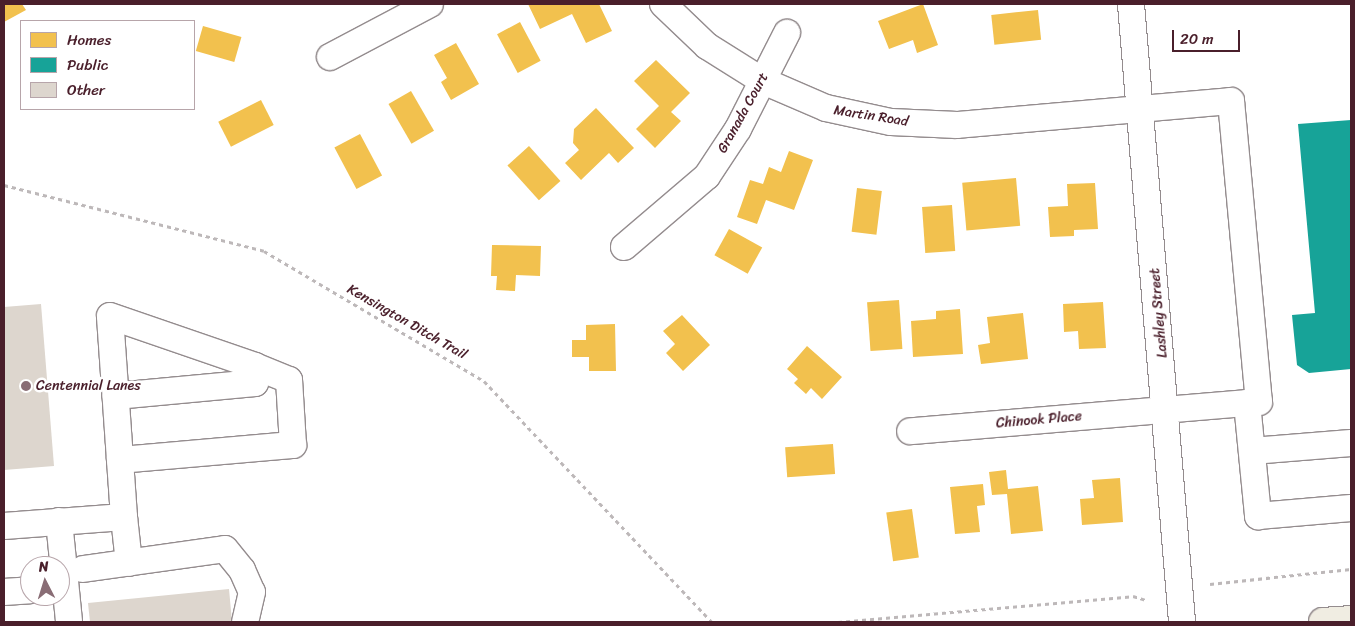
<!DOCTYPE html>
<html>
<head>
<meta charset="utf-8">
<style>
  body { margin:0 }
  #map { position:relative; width:1355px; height:626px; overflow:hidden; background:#fff; font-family:Sriracha,sans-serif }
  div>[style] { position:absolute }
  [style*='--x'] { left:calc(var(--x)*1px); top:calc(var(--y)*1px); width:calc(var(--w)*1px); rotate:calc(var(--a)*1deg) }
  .homes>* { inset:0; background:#f2c14e; transform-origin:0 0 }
  .public>* { inset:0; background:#17a398 }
  .building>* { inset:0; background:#ddd6ce }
  .path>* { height:3px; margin-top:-1.5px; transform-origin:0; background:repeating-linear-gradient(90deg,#bdb8b9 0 4px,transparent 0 8px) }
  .roads { filter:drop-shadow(1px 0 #948c8e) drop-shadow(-1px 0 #948c8e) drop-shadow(0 1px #948c8e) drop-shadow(0 -1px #948c8e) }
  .minor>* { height:26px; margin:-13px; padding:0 13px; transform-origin:13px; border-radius:13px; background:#fff }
  .major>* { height:28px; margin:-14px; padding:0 14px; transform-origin:14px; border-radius:14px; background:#f0ede2 }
  .dots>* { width:14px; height:14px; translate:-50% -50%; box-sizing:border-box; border:2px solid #fff; border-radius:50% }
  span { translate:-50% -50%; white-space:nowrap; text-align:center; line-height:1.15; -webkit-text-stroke:5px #fff; paint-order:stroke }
  .street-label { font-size:14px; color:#4a1f2b }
  .poi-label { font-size:14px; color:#4a1f2b }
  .left { translate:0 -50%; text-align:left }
  .frame { position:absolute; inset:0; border:5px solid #4a1f2b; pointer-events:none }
  .legend { position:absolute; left:20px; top:20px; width:175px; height:90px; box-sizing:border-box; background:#fff; border:1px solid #b7a5aa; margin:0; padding:6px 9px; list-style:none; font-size:15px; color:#4a1f2b }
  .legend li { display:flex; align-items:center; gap:10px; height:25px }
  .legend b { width:25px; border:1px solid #b7a5aa }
  .north { position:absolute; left:20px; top:556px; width:50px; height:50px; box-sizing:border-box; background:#fff; border:1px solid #b7a5aa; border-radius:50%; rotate:355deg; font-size:14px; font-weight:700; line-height:20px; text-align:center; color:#4a1f2b }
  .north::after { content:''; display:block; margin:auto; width:18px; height:22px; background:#896d75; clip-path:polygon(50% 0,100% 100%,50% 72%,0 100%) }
  .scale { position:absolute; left:1172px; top:30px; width:68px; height:22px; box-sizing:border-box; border:2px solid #4a1f2b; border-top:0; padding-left:6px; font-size:15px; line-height:18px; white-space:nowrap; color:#4a1f2b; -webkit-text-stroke:4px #fff; paint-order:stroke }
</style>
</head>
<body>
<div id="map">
  <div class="homes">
    <div style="clip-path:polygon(4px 4px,22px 4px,26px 10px,4px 22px)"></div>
    <div style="clip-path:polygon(528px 4px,599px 4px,612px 31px,586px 43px,572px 14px,540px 29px)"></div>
    <div style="clip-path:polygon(923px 4px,938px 45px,917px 53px,913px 40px,889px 49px,878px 21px)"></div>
    <div style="left:1038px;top:10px;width:30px;height:47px;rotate:84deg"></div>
    <div style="left:520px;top:22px;width:44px;height:26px;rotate:62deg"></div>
    <div style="left:203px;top:26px;width:40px;height:26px;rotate:16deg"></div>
    <div style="clip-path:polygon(456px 43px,479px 84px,451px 100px,441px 82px,447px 78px,434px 55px)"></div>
    <div style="clip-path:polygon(656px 60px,690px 93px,671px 112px,681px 121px,655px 148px,636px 129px,659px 106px,634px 81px)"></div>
    <div style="left:411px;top:91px;width:46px;height:26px;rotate:60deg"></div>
    <div style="left:261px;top:100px;width:28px;height:48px;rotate:63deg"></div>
    <div style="clip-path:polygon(596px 108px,634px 148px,618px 163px,609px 153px,581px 180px,565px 163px,579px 150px,573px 143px,574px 129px)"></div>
    <div style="left:360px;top:134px;width:47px;height:29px;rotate:62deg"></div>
    <div style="left:529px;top:146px;width:47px;height:29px;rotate:48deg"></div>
    <div style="clip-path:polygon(789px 151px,813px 160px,794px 210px,766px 200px,757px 224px,737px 217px,750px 180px,763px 184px,769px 167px,781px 172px)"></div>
    <div style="left:1016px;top:178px;width:48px;height:54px;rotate:85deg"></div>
    <div style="clip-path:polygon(1095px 183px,1098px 229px,1074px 230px,1074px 236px,1050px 237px,1048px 207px,1068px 206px,1067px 184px)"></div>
    <div style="left:857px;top:188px;width:25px;height:44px;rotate:7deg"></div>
    <div style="left:952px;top:205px;width:46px;height:30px;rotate:86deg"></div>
    <div style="left:729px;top:229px;width:38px;height:30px;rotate:29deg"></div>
    <div style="clip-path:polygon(492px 245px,541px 246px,540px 276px,516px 275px,515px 291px,496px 290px,497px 276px,491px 276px)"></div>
    <div style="left:899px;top:300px;width:49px;height:32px;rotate:86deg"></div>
    <div style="clip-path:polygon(1103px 302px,1106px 348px,1079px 349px,1078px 331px,1064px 332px,1063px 304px)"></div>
    <div style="clip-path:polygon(960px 309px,963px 354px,913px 357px,911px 321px,936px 319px,936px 311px)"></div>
    <div style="clip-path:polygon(1023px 313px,1028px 359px,981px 364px,978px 345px,990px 343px,987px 317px)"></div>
    <div style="clip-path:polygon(682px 315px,710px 345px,683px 371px,666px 353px,675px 344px,663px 331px)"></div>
    <div style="clip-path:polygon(615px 324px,616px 371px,589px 371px,589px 357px,572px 357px,572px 340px,586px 340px,586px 325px)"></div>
    <div style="clip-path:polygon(807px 346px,842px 377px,822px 399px,811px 388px,806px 394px,794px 383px,798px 379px,787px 369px)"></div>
    <div style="left:833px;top:444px;width:30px;height:48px;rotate:86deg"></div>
    <div style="clip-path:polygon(1006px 470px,1008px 489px,1038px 486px,1043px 531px,1011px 534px,1007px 494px,992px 495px,989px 472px)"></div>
    <div style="clip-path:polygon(1120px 478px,1123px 522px,1082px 525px,1080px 499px,1094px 498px,1092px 480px)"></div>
    <div style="clip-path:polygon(983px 484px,985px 505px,977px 506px,980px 532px,955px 534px,950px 487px)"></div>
    <div style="left:912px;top:509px;width:49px;height:26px;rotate:82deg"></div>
  </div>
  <div class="public">
    <div style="clip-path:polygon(1351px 120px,1351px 369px,1309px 373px,1297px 365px,1292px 315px,1315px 313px,1298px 124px)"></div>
  </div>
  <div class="building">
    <div style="clip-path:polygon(41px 304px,54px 466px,4px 470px,4px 307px)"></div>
    <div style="clip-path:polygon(229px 589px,232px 622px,90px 622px,88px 603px)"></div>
  </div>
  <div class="path">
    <div style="--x:4;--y:185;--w:268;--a:14.2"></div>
    <div style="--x:264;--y:251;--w:256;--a:30.6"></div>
    <div style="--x:484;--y:381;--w:332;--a:46.6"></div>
    <div style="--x:1210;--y:584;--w:142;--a:-6.1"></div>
    <div style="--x:838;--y:622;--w:296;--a:-5"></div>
    <div style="--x:1133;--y:596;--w:14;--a:17"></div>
  </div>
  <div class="roads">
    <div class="minor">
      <div style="--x:663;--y:4;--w:61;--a:43.7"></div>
      <div style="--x:707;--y:46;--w:64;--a:32.2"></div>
      <div style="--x:761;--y:80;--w:71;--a:23.3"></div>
      <div style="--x:826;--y:108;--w:66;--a:12.2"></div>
      <div style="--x:891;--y:122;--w:66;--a:2.6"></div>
      <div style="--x:957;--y:125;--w:275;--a:-5"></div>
      <div style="--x:1231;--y:101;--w:302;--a:84.7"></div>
      <div style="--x:1259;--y:402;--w:350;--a:175.2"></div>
      <div style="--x:1131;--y:4;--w:620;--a:85.28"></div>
      <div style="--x:330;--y:57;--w:113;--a:-27.9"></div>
      <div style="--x:624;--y:247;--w:109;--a:-40.5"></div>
      <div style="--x:707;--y:176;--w:56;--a:-56.6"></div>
      <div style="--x:738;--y:129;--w:108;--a:-63"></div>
      <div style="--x:1247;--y:403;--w:114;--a:84.4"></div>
      <div style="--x:1258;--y:516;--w:93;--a:-4.9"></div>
      <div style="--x:1252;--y:451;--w:99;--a:-4.6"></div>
      <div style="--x:120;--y:460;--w:174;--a:-5"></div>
      <div style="--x:293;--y:445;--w:65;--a:-93.5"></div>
      <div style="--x:289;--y:380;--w:37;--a:-158"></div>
      <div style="--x:124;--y:517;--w:46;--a:83.8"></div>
      <div style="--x:59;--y:521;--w:101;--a:84.3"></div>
      <div style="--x:4;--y:526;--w:120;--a:-4.3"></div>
      <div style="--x:124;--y:517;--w:201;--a:-94"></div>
      <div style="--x:110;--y:316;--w:153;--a:19"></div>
      <div style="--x:255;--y:366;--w:17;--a:90"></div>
      <div style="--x:255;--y:383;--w:140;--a:174.7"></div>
      <div style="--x:83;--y:569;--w:143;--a:-8"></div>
      <div style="--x:225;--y:549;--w:27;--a:51"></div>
      <div style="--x:242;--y:570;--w:24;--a:66"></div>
      <div style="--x:252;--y:592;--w:31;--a:103"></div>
      <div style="--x:4;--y:592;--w:26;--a:-4"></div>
    </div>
    <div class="major">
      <div style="--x:1323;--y:622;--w:28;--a:-4"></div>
    </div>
  </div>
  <div class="dots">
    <div style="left:26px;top:386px;background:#896d75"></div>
  </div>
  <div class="street-label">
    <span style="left:743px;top:113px;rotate:-61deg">Granada Court</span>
    <span style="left:871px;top:116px;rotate:9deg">Martin Road</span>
    <span style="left:1159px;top:313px;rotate:-95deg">Lashley Street</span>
    <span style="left:407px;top:322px;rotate:30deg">Kensington Ditch Trail</span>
    <span style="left:1039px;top:420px;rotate:-5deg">Chinook Place</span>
  </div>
  <div class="poi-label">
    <span class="left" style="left:36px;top:386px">Centennial Lanes</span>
  </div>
  <div class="frame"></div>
  <ul class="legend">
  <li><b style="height:14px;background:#f2c14e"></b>Homes</li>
  <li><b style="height:14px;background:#17a398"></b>Public</li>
  <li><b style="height:14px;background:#ddd6ce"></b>Other</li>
  </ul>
  <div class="north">N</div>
  <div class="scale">20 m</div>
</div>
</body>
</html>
